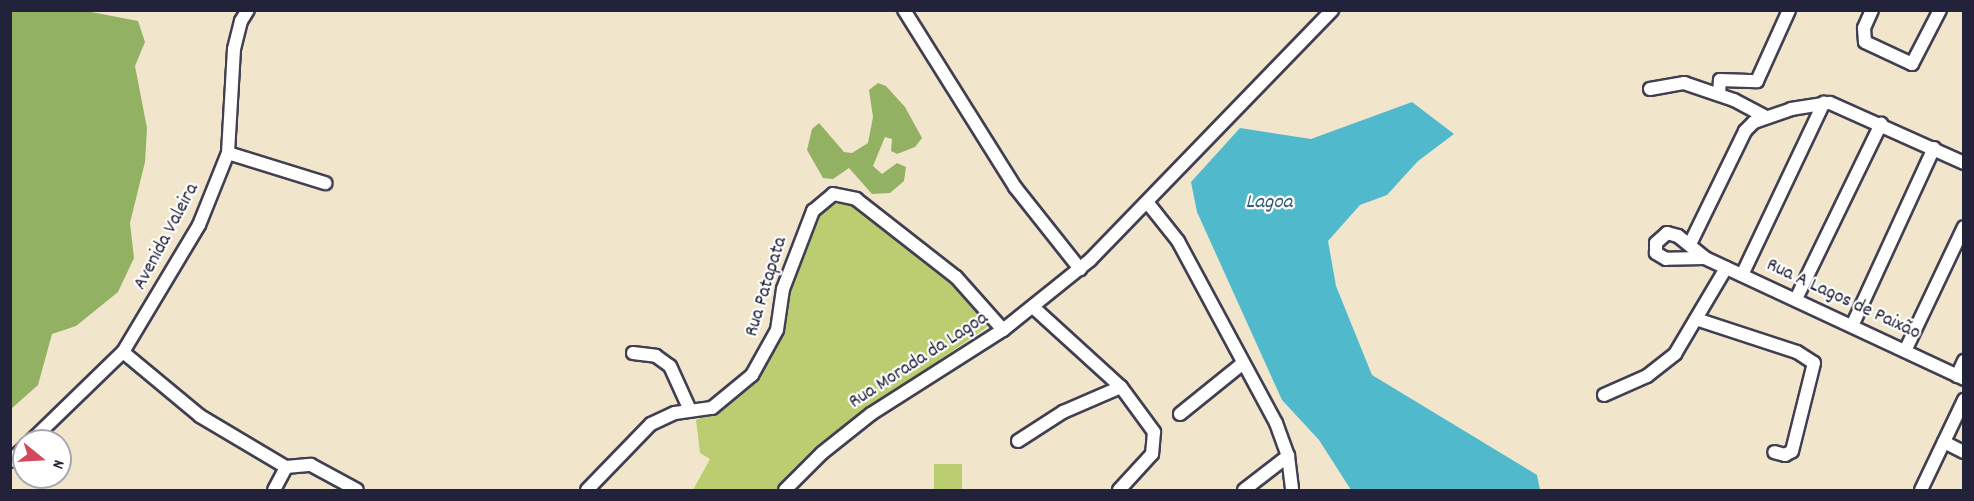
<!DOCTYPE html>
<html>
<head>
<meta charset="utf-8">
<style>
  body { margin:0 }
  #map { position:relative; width:1974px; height:501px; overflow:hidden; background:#f1e6cc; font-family:Dekko,sans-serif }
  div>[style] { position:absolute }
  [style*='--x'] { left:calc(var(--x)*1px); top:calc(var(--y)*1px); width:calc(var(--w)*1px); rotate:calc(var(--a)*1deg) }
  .green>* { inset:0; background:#bace71; transform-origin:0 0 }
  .forest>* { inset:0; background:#93b163 }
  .water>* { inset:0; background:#50bacc }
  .roads { filter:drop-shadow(2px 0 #413f51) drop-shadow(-2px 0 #413f51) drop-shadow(0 2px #413f51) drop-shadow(0 -2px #413f51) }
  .minor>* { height:12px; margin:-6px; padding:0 6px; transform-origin:6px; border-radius:6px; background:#fff }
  span { translate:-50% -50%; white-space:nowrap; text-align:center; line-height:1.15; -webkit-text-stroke:4.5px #fff; paint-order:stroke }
  .street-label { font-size:20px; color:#22223b }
  .water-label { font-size:21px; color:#345f75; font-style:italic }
  .frame { position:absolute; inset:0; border:12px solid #22223b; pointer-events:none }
  .north { position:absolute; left:12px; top:429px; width:60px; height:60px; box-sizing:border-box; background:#fff; border:2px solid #a7a7b1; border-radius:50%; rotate:108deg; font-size:16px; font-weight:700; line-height:24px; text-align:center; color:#22223b }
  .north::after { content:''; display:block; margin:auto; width:21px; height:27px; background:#d1495b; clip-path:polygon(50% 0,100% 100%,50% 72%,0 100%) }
</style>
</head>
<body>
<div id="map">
  <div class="green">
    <div style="clip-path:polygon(847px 199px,954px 282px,986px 313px,987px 327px,823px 441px,780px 490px,693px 490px,710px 459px,700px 453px,696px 420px,729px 405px,757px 374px,786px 290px,821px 210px)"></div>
    <div style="left:962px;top:464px;width:26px;height:28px;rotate:90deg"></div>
  </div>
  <div class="forest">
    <div style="clip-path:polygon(11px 10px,86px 11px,138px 21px,145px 42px,135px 66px,147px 128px,145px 162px,130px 223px,134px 258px,118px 292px,76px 326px,52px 334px,38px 385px,11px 409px)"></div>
    <div style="clip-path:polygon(878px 83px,886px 86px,905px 107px,922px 138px,915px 147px,897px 154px,891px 151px,892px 139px,885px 137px,873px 166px,882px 174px,897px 163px,906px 167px,904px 181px,890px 193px,872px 194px,849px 168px,833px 179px,823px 178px,807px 150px,812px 129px,819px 123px,844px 152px,852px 153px,868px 143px,873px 117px,869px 90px)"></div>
  </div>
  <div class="water">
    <div style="clip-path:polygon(1412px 102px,1454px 134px,1418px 161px,1387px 195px,1360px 205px,1328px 241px,1336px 286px,1372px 375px,1537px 475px,1540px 490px,1351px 490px,1319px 440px,1282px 400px,1197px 212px,1191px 182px,1240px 128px,1311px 139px)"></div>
  </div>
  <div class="roads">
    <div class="minor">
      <div style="--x:904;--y:10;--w:209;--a:57.9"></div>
      <div style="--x:1015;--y:187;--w:105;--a:51.6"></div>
      <div style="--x:1872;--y:10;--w:20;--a:114"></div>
      <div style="--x:1864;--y:28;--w:14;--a:86"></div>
      <div style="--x:1865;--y:42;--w:52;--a:25.1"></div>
      <div style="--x:1912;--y:64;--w:61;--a:-62.6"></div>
      <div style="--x:1650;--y:89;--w:35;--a:-10"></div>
      <div style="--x:1684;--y:83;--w:53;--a:18.8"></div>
      <div style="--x:1734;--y:100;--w:36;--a:28"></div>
      <div style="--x:1719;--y:94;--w:14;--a:-86"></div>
      <div style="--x:1720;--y:80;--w:37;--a:2"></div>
      <div style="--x:1757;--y:81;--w:78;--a:-65.7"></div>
      <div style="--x:228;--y:153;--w:102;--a:17.2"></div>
      <div style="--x:1147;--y:202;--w:50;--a:51.5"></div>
      <div style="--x:1178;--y:241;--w:207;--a:61.7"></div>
      <div style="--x:1276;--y:423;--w:35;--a:70"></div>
      <div style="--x:1288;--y:456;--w:34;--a:83"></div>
      <div style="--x:1690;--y:244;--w:126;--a:-64"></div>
      <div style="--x:1745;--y:131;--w:13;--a:-45"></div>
      <div style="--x:1754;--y:122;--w:39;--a:-19"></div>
      <div style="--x:1791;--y:109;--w:39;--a:-9"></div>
      <div style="--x:1830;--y:103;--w:147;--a:24.1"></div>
      <div style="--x:1705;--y:258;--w:39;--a:179"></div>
      <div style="--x:1666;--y:259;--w:12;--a:-149"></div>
      <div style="--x:1656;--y:253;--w:10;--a:-90"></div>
      <div style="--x:1656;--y:243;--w:15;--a:-42"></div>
      <div style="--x:1667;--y:233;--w:11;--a:15"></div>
      <div style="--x:1678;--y:236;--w:35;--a:39"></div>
      <div style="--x:1705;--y:258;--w:286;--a:25"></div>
      <div style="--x:1742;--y:275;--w:191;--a:-64.6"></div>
      <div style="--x:1796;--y:299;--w:195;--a:-64.1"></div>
      <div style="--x:1033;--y:307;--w:119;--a:42.3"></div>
      <div style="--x:1121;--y:387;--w:56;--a:53.7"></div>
      <div style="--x:1154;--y:432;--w:22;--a:95"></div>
      <div style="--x:1152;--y:454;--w:49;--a:132.5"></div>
      <div style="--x:1696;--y:319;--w:106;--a:18.1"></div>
      <div style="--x:1797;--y:352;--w:20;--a:33"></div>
      <div style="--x:1814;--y:363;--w:91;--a:104"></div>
      <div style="--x:1792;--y:451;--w:8;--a:150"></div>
      <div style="--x:1785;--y:455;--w:11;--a:-165"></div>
      <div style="--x:1852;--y:326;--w:196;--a:-65.3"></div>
      <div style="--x:1905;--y:351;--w:137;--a:-64.6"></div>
      <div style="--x:123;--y:352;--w:100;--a:39.7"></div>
      <div style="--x:200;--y:416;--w:100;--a:30.7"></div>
      <div style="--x:286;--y:467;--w:25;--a:-5"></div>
      <div style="--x:311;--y:465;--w:52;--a:28.5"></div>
      <div style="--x:633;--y:353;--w:23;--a:7"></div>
      <div style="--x:656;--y:356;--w:17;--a:36"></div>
      <div style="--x:670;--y:366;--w:48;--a:65.6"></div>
      <div style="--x:1957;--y:376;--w:17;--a:-65"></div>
      <div style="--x:1604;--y:395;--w:47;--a:-23.8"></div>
      <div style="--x:1647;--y:376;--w:36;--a:-38"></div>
      <div style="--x:1675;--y:354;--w:100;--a:-59.3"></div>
      <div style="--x:1180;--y:414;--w:80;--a:-38.9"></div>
      <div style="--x:31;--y:441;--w:128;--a:-44.1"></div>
      <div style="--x:123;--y:352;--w:148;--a:-59.1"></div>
      <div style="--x:199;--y:225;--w:78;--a:-68.1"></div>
      <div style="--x:228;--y:153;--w:104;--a:-86.7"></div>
      <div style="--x:234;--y:49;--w:29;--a:-76"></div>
      <div style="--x:241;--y:21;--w:13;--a:-58"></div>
      <div style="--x:1018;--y:441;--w:54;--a:-32.8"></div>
      <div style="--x:1063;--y:412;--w:63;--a:-23.3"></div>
      <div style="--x:1944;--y:442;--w:22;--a:27"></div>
      <div style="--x:10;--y:461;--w:19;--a:-43"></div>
      <div style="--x:274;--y:490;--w:26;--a:-62"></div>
      <div style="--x:587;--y:490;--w:92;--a:-45.9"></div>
      <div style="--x:651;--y:424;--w:26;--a:-25"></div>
      <div style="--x:675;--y:413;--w:37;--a:-8"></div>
      <div style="--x:712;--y:408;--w:52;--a:-39.5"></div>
      <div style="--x:752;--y:375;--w:51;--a:-60.9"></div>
      <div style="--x:777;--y:330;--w:41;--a:-81.7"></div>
      <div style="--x:783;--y:289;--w:84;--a:-69"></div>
      <div style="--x:813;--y:211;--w:26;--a:-40"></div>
      <div style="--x:833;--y:194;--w:24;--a:12"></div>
      <div style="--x:856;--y:199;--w:127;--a:38"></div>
      <div style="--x:956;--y:277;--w:71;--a:48.4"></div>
      <div style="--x:785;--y:490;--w:52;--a:-45"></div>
      <div style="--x:822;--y:453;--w:63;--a:-38.5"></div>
      <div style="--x:871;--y:414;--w:156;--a:-32.5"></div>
      <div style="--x:1003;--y:330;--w:112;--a:-38.8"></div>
      <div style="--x:1090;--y:260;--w:348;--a:-45.9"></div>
      <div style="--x:1244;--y:490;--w:56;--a:-37.7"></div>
      <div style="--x:1921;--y:490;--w:100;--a:-64.5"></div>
    </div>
  </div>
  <div class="street-label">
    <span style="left:167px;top:237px;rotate:-62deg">Avenida Valeira</span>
    <span style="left:767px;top:287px;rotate:-73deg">Rua Patapata</span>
    <span style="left:1843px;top:300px;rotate:25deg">Rua A Lagos de Paixão</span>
    <span style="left:919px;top:361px;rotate:-33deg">Rua Morada da Lagoa</span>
  </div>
  <div class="water-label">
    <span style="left:1269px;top:203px">Lagoa</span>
  </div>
  <div class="frame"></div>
  <div class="north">N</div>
</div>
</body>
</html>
